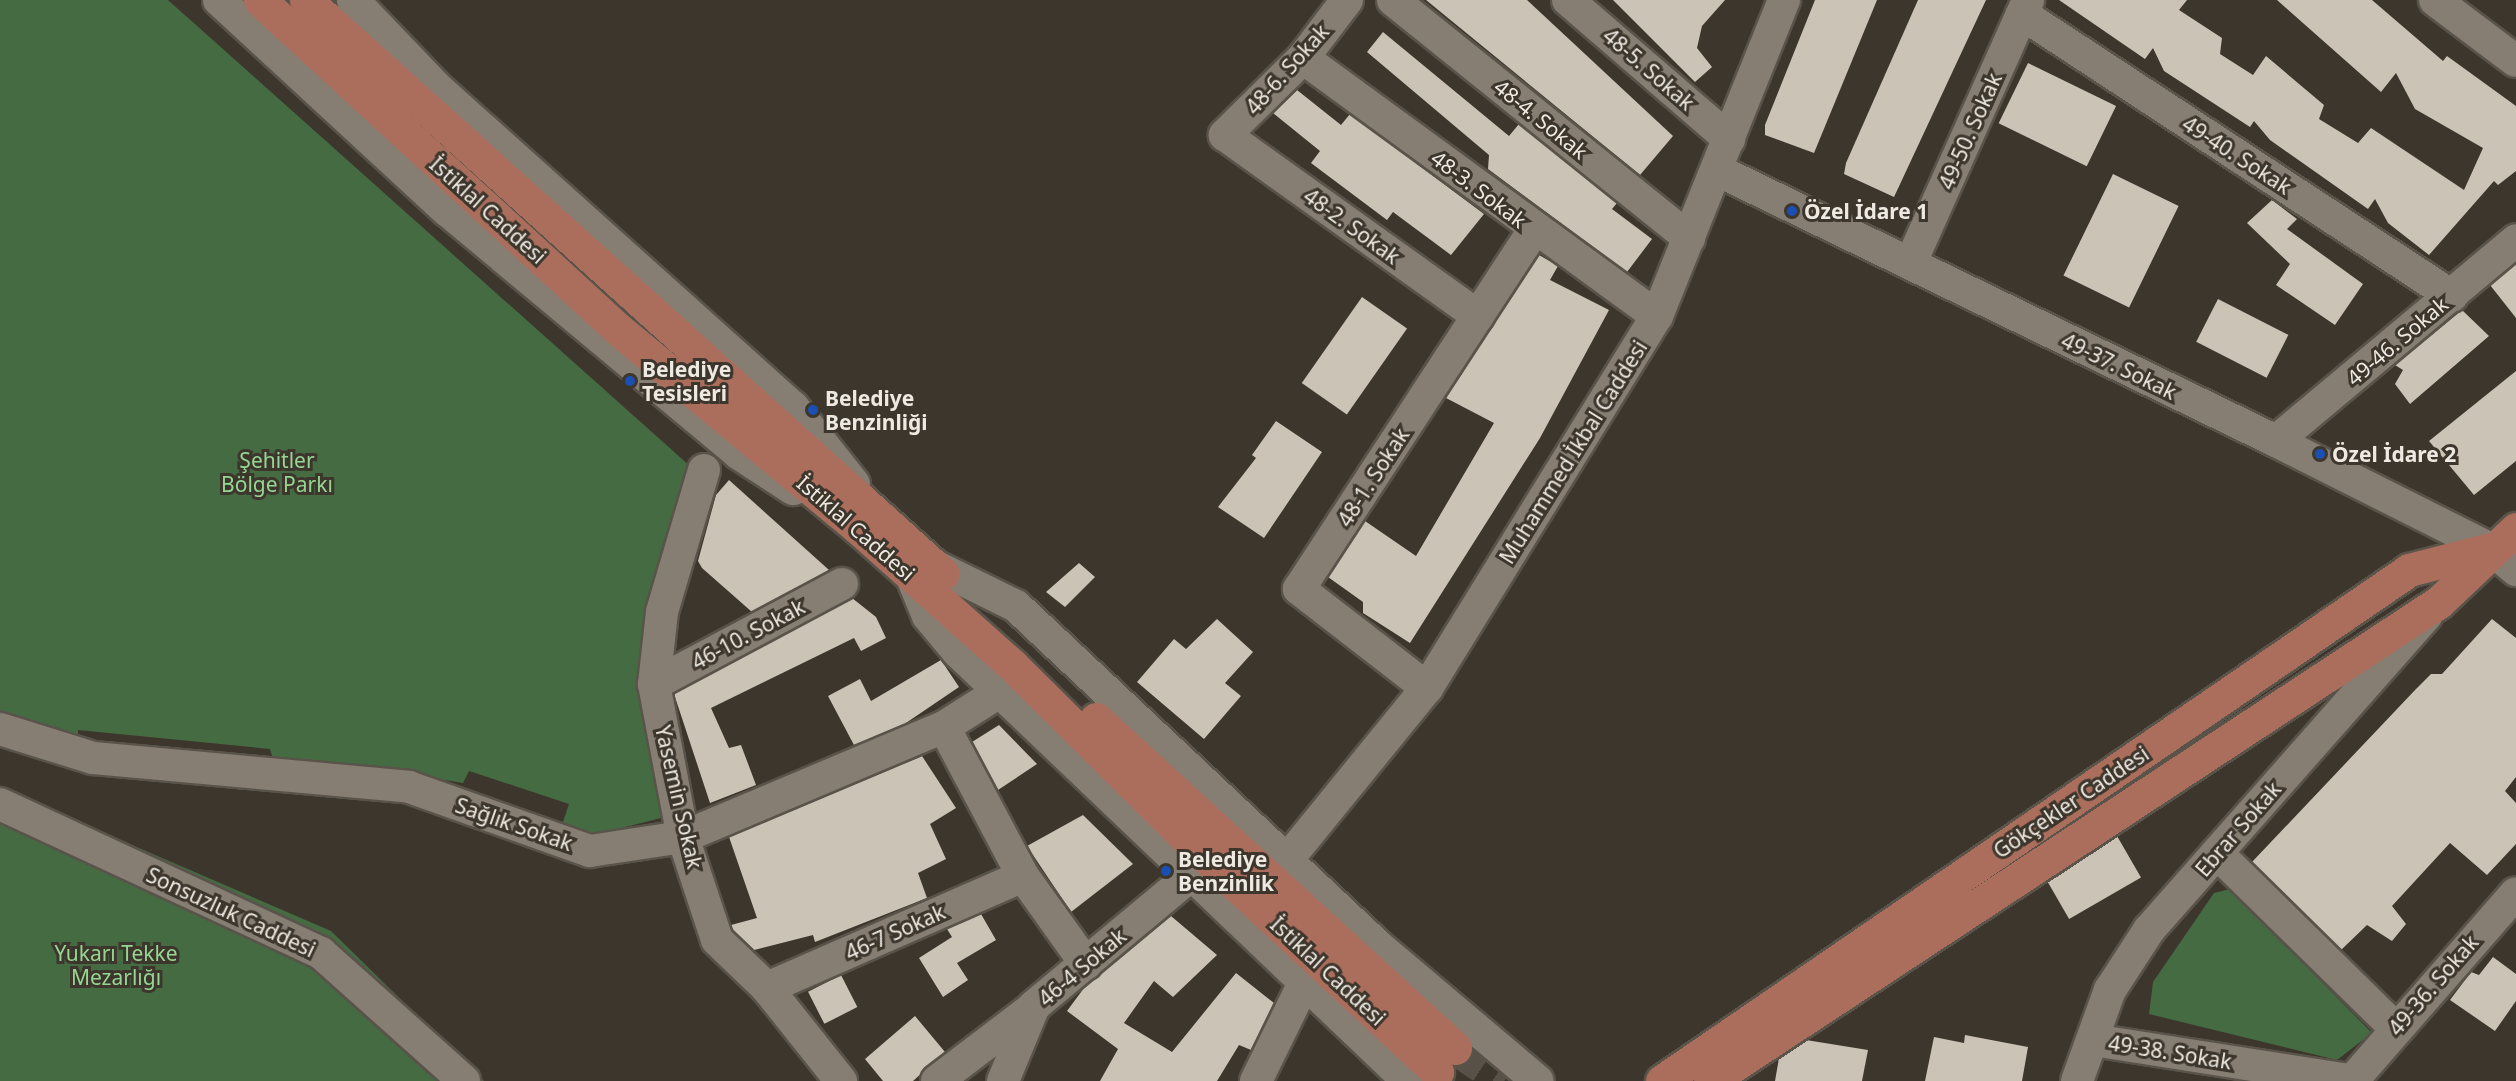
<!DOCTYPE html>
<html>
<head>
<meta charset="utf-8">
<style>
  body { margin:0 }
  #map { position:relative; width:2516px; height:1081px; overflow:hidden; background:#3d362c; font-family:"Noto Sans",sans-serif }
  div>[style] { position:absolute }
  [style*='--x'] { left:calc(var(--x)*1px); top:calc(var(--y)*1px); width:calc(var(--w)*1px); rotate:calc(var(--a)*1deg) }
  .green>* { inset:0; background:#446b42 }
  .building>* { inset:0; background:#cbc3b6; transform-origin:0 0 }
  .major-tunnel>* { height:33px; margin-top:-16.5px; transform-origin:0; background:repeating-linear-gradient(90deg,#585147 0 33px,transparent 0 49px) }
  .roads { filter:drop-shadow(2px 0 #59534a) drop-shadow(-2px 0 #59534a) drop-shadow(0 2px #59534a) drop-shadow(0 -2px #59534a) }
  .minor>* { height:32px; margin:-16px; padding:0 16px; transform-origin:16px; border-radius:16px; background:#867e73 }
  .major>* { height:33px; margin:-16.5px; padding:0 16.5px; transform-origin:16.5px; border-radius:16.5px; background:#ab6e5d }
  .dots>* { width:16px; height:16px; translate:-50% -50%; box-sizing:border-box; border:3px solid #3d362c; border-radius:50% }
  span { translate:-50% -50%; white-space:nowrap; text-align:center; line-height:1.15; -webkit-text-stroke:6px #3d362c; paint-order:stroke }
  .street-label { font-size:21px; color:#eeeae3 }
  .poi-label { font-size:21px; color:#eeeae3; font-weight:700 }
  .left { translate:0 -50%; text-align:left }
  .park-label { font-size:21px; color:#95d692 }
</style>
</head>
<body>
<div id="map">
  <div class="green">
    <div style="clip-path:polygon(0 0,168px 0,691px 467px,642px 645px,642px 705px,661px 818px,586px 837px,561px 828px,569px 804px,469px 771px,463px 783px,347px 764px,275px 767px,270px 749px,78px 730px,78px 742px,0 719px)"></div>
    <div style="clip-path:polygon(0 788px,331px 931px,484px 1081px,0 1081px)"></div>
    <div style="clip-path:polygon(2230px 889px,2372px 1033px,2337px 1060px,2149px 1014px,2153px 982px,2214px 893px)"></div>
  </div>
  <div class="building">
    <div style="clip-path:polygon(1426px 0,1527px 0,1673px 136px,1640px 175px)"></div>
    <div style="clip-path:polygon(1613px 0,1725px 0,1702px 26px,1697px 48px,1712px 67px,1695px 82px)"></div>
    <div style="clip-path:polygon(1815px 0,1877px 0,1814px 153px,1765px 135px,1765px 125px)"></div>
    <div style="clip-path:polygon(1918px 0,1986px 0,1894px 197px,1844px 174px,1846px 163px)"></div>
    <div style="clip-path:polygon(2059px 0,2187px 0,2179px 10px,2222px 38px,2220px 54px,2253px 75px,2266px 56px,2324px 105px,2319px 119px,2358px 143px,2371px 128px,2464px 190px,2483px 148px,2415px 109px,2396px 73px,2381px 92px,2277px 0,2372px 0,2443px 61px,2447px 56px,2516px 106px,2516px 171px,2498px 185px,2494px 181px,2429px 255px,2388px 223px,2375px 199px,2368px 209px,2270px 140px,2254px 121px,2250px 127px,2164px 71px,2153px 48px,2145px 59px)"></div>
    <div style="clip-path:polygon(1383px 32px,1509px 136px,1519px 124px,1617px 203px,1612px 209px,1652px 239px,1627px 272px,1488px 169px,1489px 155px,1367px 52px)"></div>
    <div style="left:2028px;top:63px;width:98px;height:67px;rotate:26deg"></div>
    <div style="clip-path:polygon(1297px 90px,1341px 125px,1350px 114px,1484px 214px,1451px 255px,1393px 212px,1387px 220px,1311px 163px,1320px 151px,1273px 113px)"></div>
    <div style="left:2113px;top:174px;width:73px;height:113px;rotate:26deg"></div>
    <div style="clip-path:polygon(2272px 200px,2297px 219px,2287px 229px,2363px 284px,2335px 325px,2276px 285px,2290px 264px,2247px 223px)"></div>
    <div style="clip-path:polygon(1539px 255px,1558px 266px,1550px 280px,1609px 310px,1540px 438px,1410px 643px,1363px 613px,1363px 602px,1328px 577px,1365px 521px,1416px 556px,1494px 423px,1446px 398px)"></div>
    <div style="clip-path:polygon(2516px 263px,2516px 318px,2490px 285px)"></div>
    <div style="left:1362px;top:297px;width:55px;height:105px;rotate:35deg"></div>
    <div style="left:2218px;top:299px;width:79px;height:48px;rotate:27deg"></div>
    <div style="clip-path:polygon(2462px 310px,2489px 336px,2410px 404px,2395px 384px,2403px 370px,2395px 365px)"></div>
    <div style="clip-path:polygon(2516px 371px,2516px 461px,2474px 495px,2429px 441px)"></div>
    <div style="clip-path:polygon(1276px 421px,1322px 452px,1264px 538px,1218px 507px,1256px 458px,1252px 455px)"></div>
    <div style="clip-path:polygon(729px 480px,829px 570px,752px 612px,702px 568px,698px 561px,716px 495px)"></div>
    <div style="clip-path:polygon(1079px 563px,1095px 577px,1065px 607px,1046px 592px)"></div>
    <div style="clip-path:polygon(852px 598px,876px 617px,886px 638px,861px 651px,854px 638px,711px 708px,729px 748px,741px 745px,756px 785px,710px 803px,674px 694px)"></div>
    <div style="clip-path:polygon(1217px 619px,1253px 652px,1225px 683px,1241px 696px,1204px 739px,1137px 682px,1174px 639px,1186px 649px)"></div>
    <div style="clip-path:polygon(2492px 619px,2516px 638px,2516px 777px,2505px 791px,2516px 803px,2516px 844px,2487px 875px,2450px 843px,2392px 906px,2406px 924px,2392px 941px,2367px 925px,2341px 950px,2252px 862px,2416px 689px,2431px 674px,2442px 674px)"></div>
    <div style="clip-path:polygon(941px 660px,959px 687px,903px 725px,854px 745px,828px 696px,860px 679px,871px 701px)"></div>
    <div style="clip-path:polygon(999px 725px,1037px 764px,998px 790px,972px 742px)"></div>
    <div style="clip-path:polygon(922px 756px,956px 808px,930px 824px,946px 859px,918px 873px,927px 898px,815px 942px,813px 935px,754px 950px,733px 930px,731px 925px,757px 918px,729px 837px)"></div>
    <div style="clip-path:polygon(1083px 815px,1133px 864px,1071px 912px,1027px 846px)"></div>
    <div style="left:2117px;top:836px;width:48px;height:83px;rotate:60deg"></div>
    <div style="clip-path:polygon(981px 914px,996px 940px,957px 963px,968px 980px,943px 997px,919px 958px,952px 937px,947px 929px)"></div>
    <div style="clip-path:polygon(1171px 916px,1217px 955px,1173px 997px,1154px 981px,1124px 1023px,1172px 1052px,1236px 973px,1274px 1003px,1251px 1050px,1239px 1045px,1217px 1081px,1100px 1081px,1118px 1049px,1067px 1011px,1084px 988px)"></div>
    <div style="clip-path:polygon(2493px 957px,2516px 974px,2516px 1001px,2495px 1031px,2450px 1000px,2471px 972px,2479px 975px)"></div>
    <div style="left:841px;top:975px;width:36px;height:37px;rotate:63deg"></div>
    <div style="clip-path:polygon(915px 1016px,945px 1052px,913px 1081px,883px 1081px,865px 1059px)"></div>
    <div style="clip-path:polygon(1965px 1035px,2028px 1047px,2022px 1081px,1925px 1081px,1934px 1037px,1964px 1043px)"></div>
    <div style="clip-path:polygon(1806px 1040px,1868px 1050px,1862px 1081px,1775px 1081px,1779px 1058px)"></div>
  </div>
  <div class="major-tunnel">
    <div style="--x:1455;--y:1048;--w:59;--a:34"></div>
  </div>
  <div class="roads">
    <div class="minor">
      <div style="--x:219;--y:0;--w:311;--a:42.7"></div>
      <div style="--x:448;--y:211;--w:378;--a:39.8"></div>
      <div style="--x:738;--y:453;--w:66;--a:33.2"></div>
      <div style="--x:353;--y:0;--w:120;--a:46.3"></div>
      <div style="--x:436;--y:87;--w:479;--a:41.9"></div>
      <div style="--x:793;--y:407;--w:98;--a:51.6"></div>
      <div style="--x:1347;--y:0;--w:73;--a:127.2"></div>
      <div style="--x:1303;--y:58;--w:110;--a:135.4"></div>
      <div style="--x:1225;--y:135;--w:311;--a:35.6"></div>
      <div style="--x:1393;--y:0;--w:380;--a:38.8"></div>
      <div style="--x:1568;--y:0;--w:213;--a:40.8"></div>
      <div style="--x:2435;--y:0;--w:101;--a:37"></div>
      <div style="--x:2022;--y:14;--w:514;--a:33.26"></div>
      <div style="--x:1303;--y:58;--w:438;--a:36.1"></div>
      <div style="--x:1717;--y:170;--w:621;--a:25.86"></div>
      <div style="--x:2276;--y:441;--w:241;--a:26.7"></div>
      <div style="--x:2491;--y:549;--w:33;--a:40"></div>
      <div style="--x:1911;--y:262;--w:287;--a:-65.9"></div>
      <div style="--x:2276;--y:441;--w:313;--a:-39.9"></div>
      <div style="--x:704;--y:470;--w:148;--a:106.5"></div>
      <div style="--x:662;--y:612;--w:72;--a:96.3"></div>
      <div style="--x:654;--y:684;--w:156;--a:79.3"></div>
      <div style="--x:683;--y:837;--w:108;--a:71.7"></div>
      <div style="--x:717;--y:940;--w:69;--a:43.8"></div>
      <div style="--x:767;--y:988;--w:119;--a:51.5"></div>
      <div style="--x:935;--y:566;--w:90;--a:26.3"></div>
      <div style="--x:1016;--y:606;--w:497;--a:43.2"></div>
      <div style="--x:1378;--y:946;--w:209;--a:40.2"></div>
      <div style="--x:911;--y:575;--w:44;--a:67.5"></div>
      <div style="--x:928;--y:616;--w:47;--a:50.2"></div>
      <div style="--x:958;--y:652;--w:622;--a:43.63"></div>
      <div style="--x:654;--y:684;--w:213;--a:-28"></div>
      <div style="--x:1427;--y:688;--w:162;--a:-142.3"></div>
      <div style="--x:1299;--y:589;--w:429;--a:-56.8"></div>
      <div style="--x:944;--y:727;--w:169;--a:62.1"></div>
      <div style="--x:1023;--y:876;--w:108;--a:54.4"></div>
      <div style="--x:0;--y:729;--w:97;--a:17.3"></div>
      <div style="--x:93;--y:758;--w:317;--a:5.2"></div>
      <div style="--x:409;--y:787;--w:192;--a:19.5"></div>
      <div style="--x:590;--y:851;--w:94;--a:-8.6"></div>
      <div style="--x:683;--y:837;--w:283;--a:-22.9"></div>
      <div style="--x:944;--y:727;--w:67;--a:-32.3"></div>
      <div style="--x:0;--y:804;--w:354;--a:24.9"></div>
      <div style="--x:321;--y:953;--w:192;--a:41.8"></div>
      <div style="--x:2217;--y:853;--w:250;--a:44.5"></div>
      <div style="--x:1287;--y:860;--w:222;--a:-50.9"></div>
      <div style="--x:1427;--y:688;--w:437;--a:-58.3"></div>
      <div style="--x:1657;--y:316;--w:341;--a:-68.1"></div>
      <div style="--x:767;--y:988;--w:279;--a:-23.6"></div>
      <div style="--x:2093;--y:1040;--w:264;--a:8.9"></div>
      <div style="--x:937;--y:1081;--w:122;--a:-37.3"></div>
      <div style="--x:1003;--y:1081;--w:81;--a:-67.5"></div>
      <div style="--x:1034;--y:1006;--w:204;--a:-39.8"></div>
      <div style="--x:1256;--y:1081;--w:107;--a:-63.9"></div>
      <div style="--x:2077;--y:1081;--w:97;--a:-70.1"></div>
      <div style="--x:2110;--y:990;--w:72;--a:-57"></div>
      <div style="--x:2149;--y:930;--w:419;--a:-48.6"></div>
      <div style="--x:2352;--y:1081;--w:249;--a:-48.9"></div>
    </div>
    <div class="major">
      <div style="--x:260;--y:0;--w:488;--a:42.6"></div>
      <div style="--x:619;--y:330;--w:309;--a:39.6"></div>
      <div style="--x:857;--y:527;--w:208;--a:41.7"></div>
      <div style="--x:1012;--y:665;--w:257;--a:44.8"></div>
      <div style="--x:1194;--y:846;--w:332;--a:42.9"></div>
      <div style="--x:306;--y:0;--w:857;--a:42.02"></div>
      <div style="--x:1096;--y:719;--w:487;--a:42.5"></div>
      <div style="--x:1662;--y:1081;--w:905;--a:-34.37"></div>
      <div style="--x:2409;--y:570;--w:85;--a:-14.4"></div>
      <div style="--x:1710;--y:1081;--w:872;--a:-33.31"></div>
      <div style="--x:2439;--y:602;--w:106;--a:-43.5"></div>
    </div>
  </div>
  <div class="dots">
    <div style="left:1792px;top:211px;background:#1a4fb4"></div>
    <div style="left:630px;top:381px;background:#1a4fb4"></div>
    <div style="left:813px;top:410px;background:#1a4fb4"></div>
    <div style="left:2320px;top:454px;background:#1a4fb4"></div>
    <div style="left:1166px;top:871px;background:#1a4fb4"></div>
  </div>
  <div class="street-label">
    <span style="left:1287px;top:69px;rotate:-48deg">48-6. Sokak</span>
    <span style="left:1649px;top:69px;rotate:41deg">48-5. Sokak</span>
    <span style="left:1541px;top:119px;rotate:39deg">48-4. Sokak</span>
    <span style="left:1970px;top:131px;rotate:-66deg">49-50. Sokak</span>
    <span style="left:2237px;top:155px;rotate:33deg">49-40. Sokak</span>
    <span style="left:1479px;top:189px;rotate:37deg">48-3. Sokak</span>
    <span style="left:488px;top:210px;rotate:42deg">İstiklal Caddesi</span>
    <span style="left:1352px;top:226px;rotate:36deg">48-2. Sokak</span>
    <span style="left:2397px;top:341px;rotate:-40deg">49-46. Sokak</span>
    <span style="left:2119px;top:366px;rotate:26deg">49-37. Sokak</span>
    <span style="left:1573px;top:452px;rotate:-58deg">Muhammed İkbal Caddesi</span>
    <span style="left:1373px;top:477px;rotate:-57deg">48-1. Sokak</span>
    <span style="left:856px;top:528px;rotate:41deg">İstiklal Caddesi</span>
    <span style="left:748px;top:634px;rotate:-28deg">46-10. Sokak</span>
    <span style="left:679px;top:797px;rotate:77deg">Yasemin Sokak</span>
    <span style="left:2071px;top:802px;rotate:-34deg">Gökçekler Caddesi</span>
    <span style="left:514px;top:824px;rotate:19deg">Sağlık Sokak</span>
    <span style="left:2238px;top:829px;rotate:-49deg">Ebrar Sokak</span>
    <span style="left:231px;top:912px;rotate:25deg">Sonsuzluk Caddesi</span>
    <span style="left:895px;top:932px;rotate:-24deg">46-7 Sokak</span>
    <span style="left:1082px;top:967px;rotate:-40deg">46-4 Sokak</span>
    <span style="left:1328px;top:971px;rotate:43deg">İstiklal Caddesi</span>
    <span style="left:2433px;top:985px;rotate:-49deg">49-36. Sokak</span>
    <span style="left:2170px;top:1052px;rotate:9deg">49-38. Sokak</span>
  </div>
  <div class="poi-label">
    <span class="left" style="left:1804px;top:211px">Özel İdare 1</span>
    <span class="left" style="left:642px;top:381px">Belediye<br>Tesisleri</span>
    <span class="left" style="left:825px;top:410px">Belediye<br>Benzinliği</span>
    <span class="left" style="left:2332px;top:454px">Özel İdare 2</span>
    <span class="left" style="left:1178px;top:871px">Belediye<br>Benzinlik</span>
  </div>
  <div class="park-label">
    <span style="left:277px;top:472px">Şehitler<br>Bölge Parkı</span>
    <span style="left:116px;top:965px">Yukarı Tekke<br>Mezarlığı</span>
  </div>
</div>
</body>
</html>
